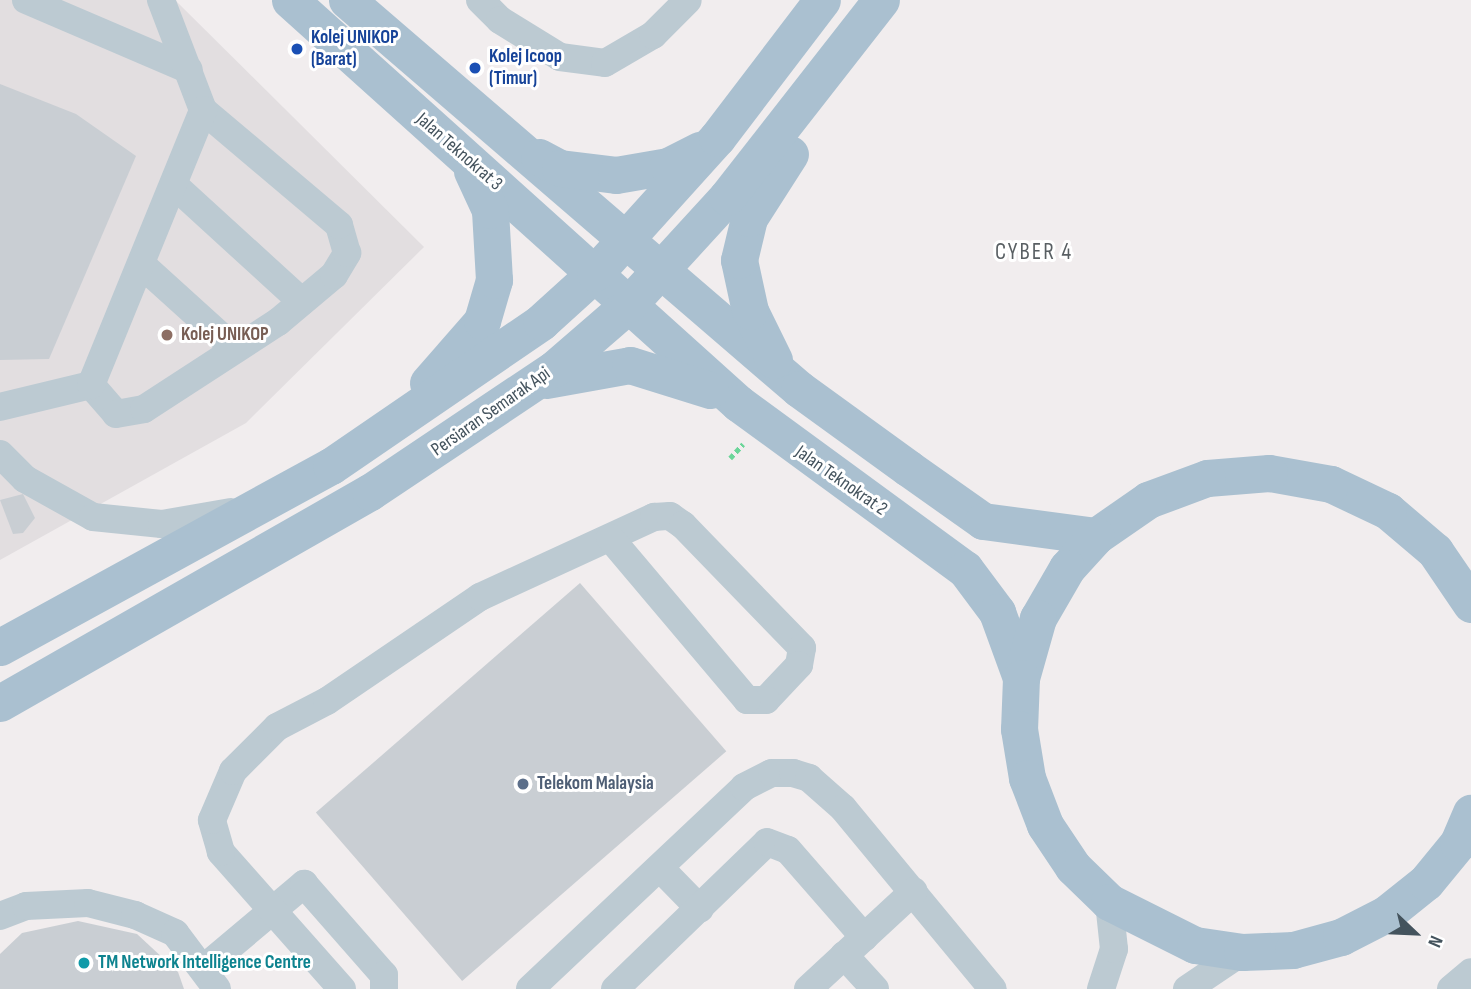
<!DOCTYPE html>
<html>
<head>
<meta charset="utf-8">
<style>
  body { margin:0 }
  #map { position:relative; width:1471px; height:989px; overflow:hidden; background:#f1edee; font-family:"Sofia Sans Condensed",sans-serif }
  div>[style] { position:absolute }
  [style*='--x'] { left:calc(var(--x)*1px); top:calc(var(--y)*1px); width:calc(var(--w)*1px); rotate:calc(var(--a)*1deg) }
  .education>* { inset:0; background:#e2dee0 }
  .building>* { inset:0; background:#c9ced3; transform-origin:0 0 }
  .path>* { height:4.5px; margin-top:-2.25px; transform-origin:0; background:repeating-linear-gradient(90deg,#6bd599 0 5px,transparent 0 8.5px) }
  .minor>* { height:28px; margin:-14px; padding:0 14px; transform-origin:14px; border-radius:14px; background:#bccad2 }
  .major>* { height:37px; margin:-18.5px; padding:0 18.5px; transform-origin:18.5px; border-radius:18.5px; background:#aac0d0 }
  .dots>* { width:19px; height:19px; translate:-50% -50%; box-sizing:border-box; border:4px solid #fff; border-radius:50% }
  span { translate:-50% -50%; white-space:nowrap; text-align:center; line-height:1.15; -webkit-text-stroke:6px #fff; paint-order:stroke }
  .transit-label { font-size:19px; color:#164399; font-weight:700 }
  .left { translate:0 -50%; text-align:left }
  .street-label { font-size:19px; color:#44535d }
  .education-label { font-size:19px; color:#785e54; font-weight:700 }
  .service-label { font-size:19px; color:#4e5e75; font-weight:700 }
  .culture-label { font-size:19px; color:#0d838f; font-weight:700 }
  .quarter-label { font-size:23px; color:#595f63; letter-spacing:2px }
  .north { position:absolute; left:1380px; top:898px; width:70px; height:70px; -webkit-text-stroke:5px #fff; paint-order:stroke; rotate:113deg; font-size:19px; font-weight:700; line-height:28px; text-align:center; color:#44535d }
  .north::after { content:''; display:block; margin:auto; width:24px; height:32px; background:#44535d; clip-path:polygon(50% 0,100% 100%,50% 72%,0 100%) }
</style>
</head>
<body>
<div id="map">
  <div class="education">
    <div style="clip-path:polygon(0 0,175px 0,424px 247px,246px 423px,0 560px)"></div>
  </div>
  <div class="building">
    <div style="clip-path:polygon(0 84px,76px 114px,136px 156px,49px 359px,0 360px)"></div>
    <div style="clip-path:polygon(23px 494px,35px 518px,23px 533px,13px 534px,0 500px)"></div>
    <div style="left:580px;top:583px;width:223px;height:350px;rotate:49deg"></div>
    <div style="clip-path:polygon(78px 921px,137px 934px,178px 972px,184px 989px,0 989px,0 954px,22px 933px)"></div>
  </div>
  <div class="path">
    <div style="--x:730;--y:458;--w:19;--a:-47"></div>
  </div>
  <div class="minor">
    <div style="--x:26;--y:0;--w:177;--a:23.2"></div>
    <div style="--x:480;--y:0;--w:28;--a:45"></div>
    <div style="--x:500;--y:20;--w:70;--a:31.7"></div>
    <div style="--x:560;--y:57;--w:45;--a:7.6"></div>
    <div style="--x:605;--y:63;--w:56;--a:-30.3"></div>
    <div style="--x:653;--y:35;--w:49;--a:-45"></div>
    <div style="--x:174;--y:185;--w:173;--a:42.4"></div>
    <div style="--x:142;--y:265;--w:125;--a:42.1"></div>
    <div style="--x:91;--y:385;--w:38;--a:49"></div>
    <div style="--x:116;--y:414;--w:28;--a:-10"></div>
    <div style="--x:144;--y:409;--w:160;--a:-33"></div>
    <div style="--x:278;--y:322;--w:73;--a:-40"></div>
    <div style="--x:334;--y:275;--w:26;--a:-59"></div>
    <div style="--x:347;--y:253;--w:29;--a:-106"></div>
    <div style="--x:339;--y:225;--w:178;--a:-139.8"></div>
    <div style="--x:203;--y:110;--w:118;--a:-110.9"></div>
    <div style="--x:0;--y:407;--w:94;--a:-13.6"></div>
    <div style="--x:91;--y:385;--w:297;--a:-67.8"></div>
    <div style="--x:0;--y:454;--w:35;--a:45"></div>
    <div style="--x:25;--y:479;--w:78;--a:29.2"></div>
    <div style="--x:93;--y:517;--w:69;--a:5.8"></div>
    <div style="--x:162;--y:524;--w:70;--a:-9.9"></div>
    <div style="--x:660;--y:868;--w:57;--a:45.7"></div>
    <div style="--x:0;--y:916;--w:28;--a:-21"></div>
    <div style="--x:26;--y:906;--w:62;--a:-2.8"></div>
    <div style="--x:88;--y:903;--w:49;--a:14.3"></div>
    <div style="--x:135;--y:915;--w:44;--a:24.2"></div>
    <div style="--x:175;--y:933;--w:70;--a:53.1"></div>
    <div style="--x:844;--y:955;--w:46;--a:47.6"></div>
    <div style="--x:204;--y:968;--w:131;--a:-40"></div>
    <div style="--x:304;--y:884;--w:121;--a:48.7"></div>
    <div style="--x:384;--y:975;--w:14;--a:90"></div>
    <div style="--x:342;--y:989;--w:183;--a:-131.5"></div>
    <div style="--x:221;--y:852;--w:33;--a:-106"></div>
    <div style="--x:212;--y:820;--w:53;--a:-66.8"></div>
    <div style="--x:233;--y:771;--w:62;--a:-45"></div>
    <div style="--x:277;--y:727;--w:56;--a:-27.5"></div>
    <div style="--x:327;--y:701;--w:185;--a:-34.2"></div>
    <div style="--x:480;--y:597;--w:192;--a:-24.7"></div>
    <div style="--x:654;--y:517;--w:16;--a:-4"></div>
    <div style="--x:670;--y:516;--w:16;--a:35"></div>
    <div style="--x:683;--y:525;--w:171;--a:45.9"></div>
    <div style="--x:802;--y:648;--w:17;--a:100"></div>
    <div style="--x:799;--y:665;--w:48;--a:133.3"></div>
    <div style="--x:766;--y:700;--w:19;--a:180"></div>
    <div style="--x:747;--y:700;--w:212;--a:-130.2"></div>
    <div style="--x:530;--y:989;--w:294;--a:-43.3"></div>
    <div style="--x:744;--y:787;--w:31;--a:-27"></div>
    <div style="--x:772;--y:773;--w:21;--a:0"></div>
    <div style="--x:793;--y:773;--w:17;--a:17"></div>
    <div style="--x:809;--y:778;--w:45;--a:41.4"></div>
    <div style="--x:843;--y:808;--w:235;--a:50.4"></div>
    <div style="--x:615;--y:989;--w:211;--a:-44"></div>
    <div style="--x:767;--y:842;--w:22;--a:21"></div>
    <div style="--x:788;--y:850;--w:116;--a:48.9"></div>
    <div style="--x:808;--y:989;--w:144;--a:-42.8"></div>
    <div style="--x:1101;--y:989;--w:42;--a:-72"></div>
    <div style="--x:1114;--y:949;--w:47;--a:-96.1"></div>
    <div style="--x:1187;--y:989;--w:66;--a:-33.9"></div>
    <div style="--x:1451;--y:989;--w:26;--a:-40"></div>
  </div>
  <div class="major">
    <div style="--x:290;--y:0;--w:603;--a:41.97"></div>
    <div style="--x:738;--y:403;--w:281;--a:36.2"></div>
    <div style="--x:965;--y:569;--w:54;--a:53.3"></div>
    <div style="--x:997;--y:612;--w:70;--a:70"></div>
    <div style="--x:347;--y:0;--w:596;--a:40.72"></div>
    <div style="--x:799;--y:389;--w:135;--a:35.9"></div>
    <div style="--x:908;--y:468;--w:92;--a:35.2"></div>
    <div style="--x:983;--y:521;--w:114;--a:7.6"></div>
    <div style="--x:539;--y:157;--w:24;--a:28"></div>
    <div style="--x:560;--y:168;--w:56;--a:7.1"></div>
    <div style="--x:616;--y:175;--w:53;--a:-9.8"></div>
    <div style="--x:668;--y:166;--w:36;--a:-27"></div>
    <div style="--x:774;--y:360;--w:55;--a:-116.1"></div>
    <div style="--x:750;--y:311;--w:52;--a:-102.2"></div>
    <div style="--x:739;--y:260;--w:43;--a:-76.6"></div>
    <div style="--x:749;--y:218;--w:76;--a:-57.4"></div>
    <div style="--x:546;--y:380;--w:85;--a:-10.1"></div>
    <div style="--x:630;--y:365;--w:84;--a:17.4"></div>
    <div style="--x:428;--y:383;--w:82;--a:-48.9"></div>
    <div style="--x:482;--y:321;--w:43;--a:-73.7"></div>
    <div style="--x:494;--y:280;--w:70;--a:-93.3"></div>
    <div style="--x:490;--y:210;--w:43;--a:-114.8"></div>
    <div style="--x:1471;--y:604;--w:64;--a:-124.2"></div>
    <div style="--x:1435;--y:551;--w:62;--a:-139.6"></div>
    <div style="--x:1388;--y:511;--w:63;--a:-154.7"></div>
    <div style="--x:1331;--y:484;--w:63;--a:-169.9"></div>
    <div style="--x:1269;--y:473;--w:62;--a:175.4"></div>
    <div style="--x:1207;--y:478;--w:63;--a:159.6"></div>
    <div style="--x:1148;--y:500;--w:63;--a:145.3"></div>
    <div style="--x:1096;--y:536;--w:43;--a:132.2"></div>
    <div style="--x:1067;--y:568;--w:58;--a:120.1"></div>
    <div style="--x:1038;--y:618;--w:62;--a:105.8"></div>
    <div style="--x:1021;--y:678;--w:51;--a:92.2"></div>
    <div style="--x:1019;--y:729;--w:50;--a:80.7"></div>
    <div style="--x:1027;--y:778;--w:50;--a:69"></div>
    <div style="--x:1045;--y:825;--w:50;--a:56.3"></div>
    <div style="--x:1073;--y:867;--w:50;--a:44.2"></div>
    <div style="--x:1109;--y:902;--w:96;--a:26.6"></div>
    <div style="--x:1195;--y:945;--w:48;--a:8.5"></div>
    <div style="--x:1242;--y:952;--w:51;--a:-2.2"></div>
    <div style="--x:1293;--y:950;--w:50;--a:-15.2"></div>
    <div style="--x:1341;--y:937;--w:51;--a:-27.1"></div>
    <div style="--x:1386;--y:914;--w:51;--a:-38.7"></div>
    <div style="--x:1426;--y:882;--w:50;--a:-50.6"></div>
    <div style="--x:1458;--y:843;--w:33;--a:-67"></div>
    <div style="--x:0;--y:647;--w:377;--a:-28.7"></div>
    <div style="--x:331;--y:466;--w:255;--a:-34.4"></div>
    <div style="--x:541;--y:322;--w:73;--a:-42.2"></div>
    <div style="--x:595;--y:273;--w:182;--a:-47.9"></div>
    <div style="--x:717;--y:138;--w:173;--a:-52.7"></div>
    <div style="--x:0;--y:703;--w:426;--a:-29.7"></div>
    <div style="--x:370;--y:492;--w:221;--a:-33.8"></div>
    <div style="--x:554;--y:369;--w:99;--a:-40.9"></div>
    <div style="--x:629;--y:304;--w:145;--a:-47.5"></div>
    <div style="--x:727;--y:197;--w:250;--a:-52"></div>
  </div>
  <div class="dots">
    <div style="left:297px;top:49px;background:#1a4fb4"></div>
    <div style="left:475px;top:68px;background:#1a4fb4"></div>
    <div style="left:167px;top:335px;background:#8d6e63"></div>
    <div style="left:523px;top:784px;background:#5c6f8a"></div>
    <div style="left:84px;top:963px;background:#0f9aa8"></div>
  </div>
  <div class="transit-label">
    <span class="left" style="left:311px;top:49px">Kolej UNIKOP<br>(Barat)</span>
    <span class="left" style="left:489px;top:68px">Kolej Icoop<br>(Timur)</span>
  </div>
  <div class="street-label">
    <span style="left:459px;top:152px;rotate:41deg">Jalan Teknokrat 3</span>
    <span style="left:491px;top:412px;rotate:-35deg">Persiaran Semarak Api</span>
    <span style="left:841px;top:481px;rotate:35deg">Jalan Teknokrat 2</span>
  </div>
  <div class="education-label">
    <span class="left" style="left:181px;top:335px">Kolej UNIKOP</span>
  </div>
  <div class="service-label">
    <span class="left" style="left:537px;top:784px">Telekom Malaysia</span>
  </div>
  <div class="culture-label">
    <span class="left" style="left:98px;top:963px">TM Network Intelligence Centre</span>
  </div>
  <div class="quarter-label">
    <span style="left:1034px;top:252px">CYBER 4</span>
  </div>
  <div class="north">N</div>
</div>
</body>
</html>
